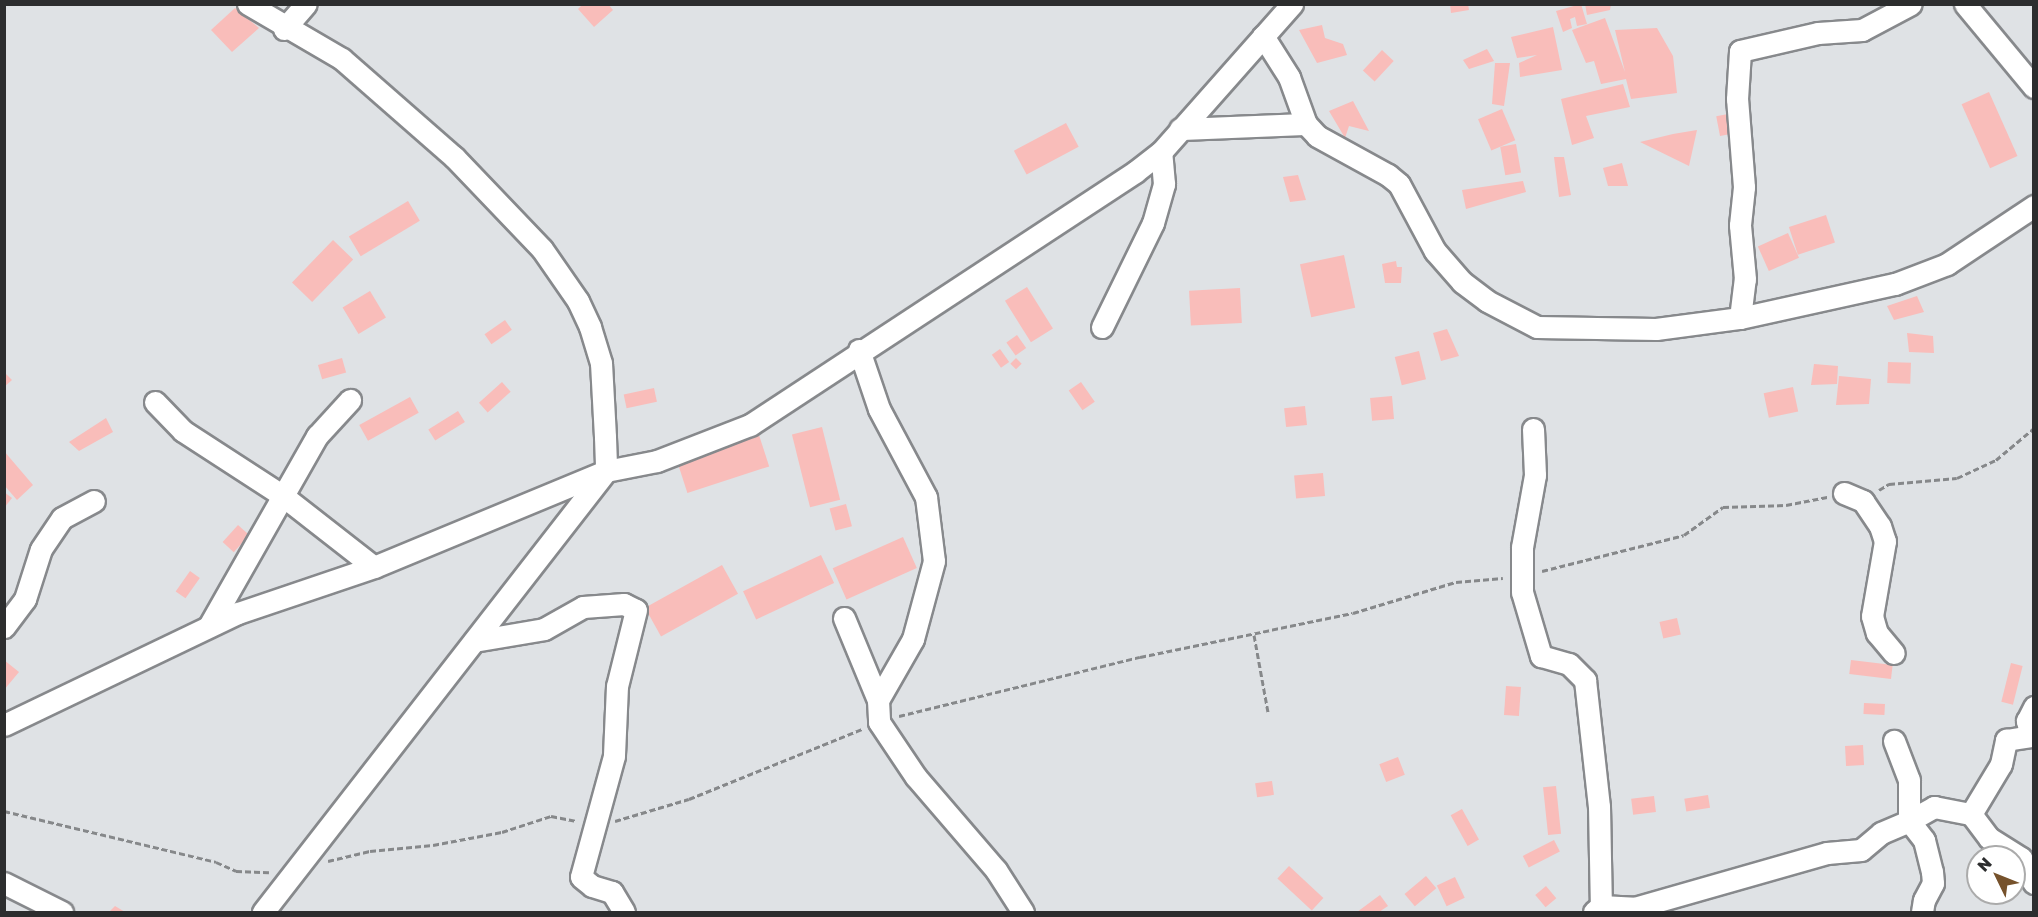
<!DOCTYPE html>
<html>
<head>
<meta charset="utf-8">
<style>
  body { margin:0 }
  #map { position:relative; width:2038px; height:917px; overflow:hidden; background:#dfe2e5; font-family:"Golos Text",sans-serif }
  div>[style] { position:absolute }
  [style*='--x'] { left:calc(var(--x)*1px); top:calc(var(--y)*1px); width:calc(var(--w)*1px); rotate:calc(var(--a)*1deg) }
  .building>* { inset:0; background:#f9bdba; transform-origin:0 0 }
  .path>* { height:3px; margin-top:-1.5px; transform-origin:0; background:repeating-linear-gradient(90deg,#86888a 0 6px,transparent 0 9px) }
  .roads { filter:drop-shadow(2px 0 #87898c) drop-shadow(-2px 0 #87898c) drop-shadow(0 2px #87898c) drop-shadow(0 -2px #87898c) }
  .street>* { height:21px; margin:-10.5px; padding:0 10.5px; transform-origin:10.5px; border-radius:10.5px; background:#fff }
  span { translate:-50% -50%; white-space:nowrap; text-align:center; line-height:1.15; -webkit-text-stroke:6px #fff; paint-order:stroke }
  .frame { position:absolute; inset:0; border:6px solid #2c2d2e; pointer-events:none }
  .north { position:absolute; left:1966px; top:845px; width:60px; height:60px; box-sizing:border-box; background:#fff; border:2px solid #ababab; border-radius:50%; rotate:313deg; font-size:16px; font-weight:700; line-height:24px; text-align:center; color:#2c2d2e }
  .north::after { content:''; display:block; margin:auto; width:21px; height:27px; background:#76522c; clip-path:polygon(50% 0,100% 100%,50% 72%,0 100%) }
</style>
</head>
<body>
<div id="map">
  <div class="building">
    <div style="clip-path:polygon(583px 4px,608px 4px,613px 10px,594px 27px,578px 9px)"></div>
    <div style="clip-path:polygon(1450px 4px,1468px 4px,1469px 10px,1451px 13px)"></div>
    <div style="clip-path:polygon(1581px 4px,1587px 24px,1577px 26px,1575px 17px,1570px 19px,1572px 28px,1563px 32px,1556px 11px)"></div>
    <div style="clip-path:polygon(1585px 4px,1611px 4px,1610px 10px,1587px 15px)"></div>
    <div style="clip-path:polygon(235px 8px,259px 28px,232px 52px,211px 30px)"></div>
    <div style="clip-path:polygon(1605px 18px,1625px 72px,1615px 30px,1657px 28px,1673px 56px,1677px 93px,1631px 99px,1626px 79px,1601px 84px,1594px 61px,1586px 63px,1572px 30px)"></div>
    <div style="clip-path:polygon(1322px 25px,1325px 38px,1343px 44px,1347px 55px,1317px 63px,1299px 30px)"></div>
    <div style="clip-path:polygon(1553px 27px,1562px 70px,1520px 77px,1519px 63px,1537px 55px,1517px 58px,1511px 37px)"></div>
    <div style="clip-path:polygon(1487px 49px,1494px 61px,1469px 69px,1463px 60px)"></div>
    <div style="left:1382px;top:50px;width:16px;height:28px;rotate:43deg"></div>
    <div style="clip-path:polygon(1495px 63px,1510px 63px,1504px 106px,1492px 104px)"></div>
    <div style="clip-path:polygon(1623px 84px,1630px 107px,1586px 116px,1594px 138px,1572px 145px,1561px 99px)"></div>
    <div style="left:1989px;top:92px;width:70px;height:30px;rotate:66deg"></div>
    <div style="clip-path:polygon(1353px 101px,1369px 131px,1349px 126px,1345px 138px,1329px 111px)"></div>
    <div style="left:1502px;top:109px;width:34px;height:26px;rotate:67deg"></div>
    <div style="left:1728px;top:114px;width:20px;height:12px;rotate:79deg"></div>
    <div style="left:1066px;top:123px;width:27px;height:59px;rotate:62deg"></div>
    <div style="clip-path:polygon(1697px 130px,1689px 166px,1640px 142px,1673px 134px)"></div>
    <div style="left:1516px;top:144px;width:29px;height:16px;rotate:80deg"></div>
    <div style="clip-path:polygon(1554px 157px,1564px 157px,1571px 195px,1559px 197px)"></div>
    <div style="clip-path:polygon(1622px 163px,1628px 186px,1608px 186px,1603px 168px)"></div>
    <div style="clip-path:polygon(1298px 175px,1306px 200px,1290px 202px,1283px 177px)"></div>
    <div style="clip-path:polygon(1523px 181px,1526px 192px,1466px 209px,1462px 190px)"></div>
    <div style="left:408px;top:201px;width:23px;height:69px;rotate:59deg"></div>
    <div style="left:1826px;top:215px;width:29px;height:39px;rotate:72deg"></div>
    <div style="left:1788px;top:233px;width:27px;height:33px;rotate:66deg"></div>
    <div style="left:333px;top:240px;width:28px;height:59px;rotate:44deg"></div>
    <div style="left:1344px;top:255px;width:54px;height:45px;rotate:78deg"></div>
    <div style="clip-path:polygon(1396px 261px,1397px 267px,1402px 267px,1401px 283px,1385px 283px,1382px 264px)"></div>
    <div style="left:1027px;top:287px;width:49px;height:26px;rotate:58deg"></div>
    <div style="left:1240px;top:288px;width:35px;height:51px;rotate:87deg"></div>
    <div style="left:370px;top:291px;width:31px;height:32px;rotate:59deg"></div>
    <div style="clip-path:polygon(1917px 296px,1924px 312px,1894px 320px,1887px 306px)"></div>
    <div style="left:505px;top:320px;width:12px;height:25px;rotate:55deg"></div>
    <div style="clip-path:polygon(1447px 329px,1459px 356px,1441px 361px,1433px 333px)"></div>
    <div style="clip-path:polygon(1907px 333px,1933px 336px,1934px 353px,1909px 352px)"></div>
    <div style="left:1017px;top:335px;width:16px;height:13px;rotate:55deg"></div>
    <div style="left:1000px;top:349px;width:16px;height:10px;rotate:55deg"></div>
    <div style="left:1419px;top:351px;width:29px;height:25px;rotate:76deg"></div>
    <div style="left:342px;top:358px;width:15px;height:25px;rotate:74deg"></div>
    <div style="left:1016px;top:358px;width:8px;height:8px;rotate:45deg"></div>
    <div style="left:1888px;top:362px;width:23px;height:21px;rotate:2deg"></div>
    <div style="clip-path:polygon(1814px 364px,1838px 366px,1837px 384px,1811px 385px)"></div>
    <div style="clip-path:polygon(4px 372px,12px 380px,4px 387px)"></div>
    <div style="clip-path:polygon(1839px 376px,1871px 379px,1869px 404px,1836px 405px)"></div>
    <div style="left:502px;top:382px;width:13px;height:31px;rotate:48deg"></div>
    <div style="left:1081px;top:382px;width:24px;height:15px;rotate:55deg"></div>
    <div style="left:1793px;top:387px;width:25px;height:30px;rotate:78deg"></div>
    <div style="left:654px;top:388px;width:14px;height:31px;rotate:78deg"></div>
    <div style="left:1392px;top:396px;width:23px;height:22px;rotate:85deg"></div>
    <div style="left:410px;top:397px;width:18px;height:58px;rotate:61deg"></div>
    <div style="left:1305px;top:406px;width:19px;height:21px;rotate:84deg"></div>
    <div style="left:458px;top:411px;width:13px;height:35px;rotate:58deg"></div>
    <div style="clip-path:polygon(106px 418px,113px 432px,79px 451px,69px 442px)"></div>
    <div style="left:822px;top:427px;width:75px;height:31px;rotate:76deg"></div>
    <div style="left:759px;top:435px;width:33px;height:86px;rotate:72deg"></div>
    <div style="clip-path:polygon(4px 451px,33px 485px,17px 500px,4px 485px)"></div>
    <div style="left:1323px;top:473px;width:23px;height:29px;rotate:85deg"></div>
    <div style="clip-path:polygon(4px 492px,12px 498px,4px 508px)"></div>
    <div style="left:846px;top:504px;width:23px;height:17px;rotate:75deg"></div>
    <div style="left:238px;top:525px;width:15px;height:23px;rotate:42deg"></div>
    <div style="left:903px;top:537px;width:34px;height:77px;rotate:66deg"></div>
    <div style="left:821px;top:555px;width:31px;height:86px;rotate:65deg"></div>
    <div style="left:722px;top:565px;width:33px;height:88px;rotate:61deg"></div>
    <div style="left:190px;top:571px;width:12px;height:25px;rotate:35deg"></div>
    <div style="left:1677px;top:618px;width:17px;height:18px;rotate:77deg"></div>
    <div style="clip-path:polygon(4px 660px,19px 672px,4px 690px)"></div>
    <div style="left:1851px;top:660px;width:42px;height:14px;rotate:7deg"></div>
    <div style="left:2011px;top:663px;width:12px;height:40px;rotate:14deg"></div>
    <div style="left:1506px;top:686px;width:15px;height:29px;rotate:4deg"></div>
    <div style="left:1864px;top:703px;width:21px;height:11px;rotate:3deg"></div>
    <div style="left:1863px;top:745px;width:20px;height:18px;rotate:87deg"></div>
    <div style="left:1398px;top:757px;width:19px;height:20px;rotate:69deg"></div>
    <div style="left:1272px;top:781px;width:14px;height:17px;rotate:82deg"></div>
    <div style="left:1556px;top:786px;width:48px;height:13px;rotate:84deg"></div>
    <div style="left:1708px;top:795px;width:13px;height:24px;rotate:81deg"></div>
    <div style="left:1654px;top:796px;width:16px;height:23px;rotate:83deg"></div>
    <div style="left:1462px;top:809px;width:35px;height:13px;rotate:61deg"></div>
    <div style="left:1554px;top:840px;width:13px;height:35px;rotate:63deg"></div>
    <div style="left:1289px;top:866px;width:47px;height:17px;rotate:43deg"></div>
    <div style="left:1426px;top:876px;width:16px;height:28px;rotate:50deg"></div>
    <div style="left:1455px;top:877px;width:23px;height:20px;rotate:65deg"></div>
    <div style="left:1546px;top:886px;width:16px;height:14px;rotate:50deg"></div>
    <div style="clip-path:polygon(1380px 895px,1388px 906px,1379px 912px,1357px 912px)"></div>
    <div style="clip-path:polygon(115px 906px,125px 912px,109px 912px)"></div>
  </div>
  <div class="path">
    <div style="--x:1879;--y:490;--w:12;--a:-31"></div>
    <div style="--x:1889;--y:484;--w:68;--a:-5"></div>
    <div style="--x:1957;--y:478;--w:43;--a:-24.8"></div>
    <div style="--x:1996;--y:460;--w:50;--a:-40.1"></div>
    <div style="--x:1542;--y:571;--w:146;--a:-14.2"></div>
    <div style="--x:1684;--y:535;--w:48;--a:-35.7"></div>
    <div style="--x:1723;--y:507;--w:63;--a:-1.8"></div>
    <div style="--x:1786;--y:505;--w:42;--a:-11"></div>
    <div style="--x:1254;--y:635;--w:78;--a:79.7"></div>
    <div style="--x:899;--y:716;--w:248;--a:-13.8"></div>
    <div style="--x:1140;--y:657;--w:217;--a:-11.7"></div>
    <div style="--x:1353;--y:613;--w:108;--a:-16.8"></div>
    <div style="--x:1456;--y:582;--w:47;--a:-4.9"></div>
    <div style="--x:4;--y:811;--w:218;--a:13.5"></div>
    <div style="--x:216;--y:862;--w:22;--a:24"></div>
    <div style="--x:236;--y:871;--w:33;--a:2"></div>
    <div style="--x:615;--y:821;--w:77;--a:-16.6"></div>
    <div style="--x:689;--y:799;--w:187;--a:-22"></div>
    <div style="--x:328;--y:861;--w:43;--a:-13.4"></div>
    <div style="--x:370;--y:851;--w:63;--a:-5.4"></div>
    <div style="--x:433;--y:845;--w:70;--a:-10.7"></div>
    <div style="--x:502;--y:832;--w:52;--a:-18.1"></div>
    <div style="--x:551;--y:816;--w:26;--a:11"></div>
  </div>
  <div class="roads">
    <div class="street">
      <div style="--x:248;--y:4;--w:109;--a:30.3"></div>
      <div style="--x:342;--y:59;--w:149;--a:41.2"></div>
      <div style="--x:454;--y:157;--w:127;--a:46.3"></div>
      <div style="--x:542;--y:249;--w:63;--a:55.3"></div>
      <div style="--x:578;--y:301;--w:29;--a:65"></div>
      <div style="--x:590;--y:327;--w:38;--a:73"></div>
      <div style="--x:601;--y:363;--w:74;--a:86.9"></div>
      <div style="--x:605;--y:437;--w:34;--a:88"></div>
      <div style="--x:606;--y:471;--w:559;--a:127.87"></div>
      <div style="--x:1965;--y:4;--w:108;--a:50.3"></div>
      <div style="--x:284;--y:29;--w:33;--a:-49"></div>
      <div style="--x:1263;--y:36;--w:49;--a:57.6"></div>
      <div style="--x:1289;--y:77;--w:50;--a:70.1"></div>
      <div style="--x:1306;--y:124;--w:16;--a:47"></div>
      <div style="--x:1317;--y:136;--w:81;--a:28.8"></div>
      <div style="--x:1388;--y:175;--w:14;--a:39"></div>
      <div style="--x:1399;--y:184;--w:76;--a:61.8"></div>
      <div style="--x:1435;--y:251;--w:41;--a:48.9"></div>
      <div style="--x:1462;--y:282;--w:31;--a:37"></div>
      <div style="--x:1487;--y:301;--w:56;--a:27.5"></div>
      <div style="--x:1537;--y:327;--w:119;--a:1"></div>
      <div style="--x:1656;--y:329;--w:85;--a:-7.5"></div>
      <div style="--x:1740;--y:318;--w:159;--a:-12.4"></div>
      <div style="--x:1895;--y:284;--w:56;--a:-21"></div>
      <div style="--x:1947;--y:264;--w:105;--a:-33.7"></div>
      <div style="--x:1180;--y:129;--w:126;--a:-2.3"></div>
      <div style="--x:1740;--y:318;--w:39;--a:-83"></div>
      <div style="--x:1745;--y:279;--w:54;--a:-95.3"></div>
      <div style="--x:1740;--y:225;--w:38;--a:-84"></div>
      <div style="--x:1744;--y:187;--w:88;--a:-94.5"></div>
      <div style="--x:1737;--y:99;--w:48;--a:-86.4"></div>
      <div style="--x:1740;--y:51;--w:80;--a:-13"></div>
      <div style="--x:1818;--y:33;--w:44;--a:-3.9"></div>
      <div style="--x:1862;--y:30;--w:55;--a:-28"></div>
      <div style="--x:1102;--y:327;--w:116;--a:-63.9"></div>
      <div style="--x:1153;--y:223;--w:41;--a:-74.2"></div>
      <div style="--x:1164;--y:184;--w:32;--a:-95"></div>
      <div style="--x:859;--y:350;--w:62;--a:71.3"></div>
      <div style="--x:879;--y:409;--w:100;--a:61.9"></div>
      <div style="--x:926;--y:497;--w:64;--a:82.9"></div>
      <div style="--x:934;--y:561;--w:81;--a:105.1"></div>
      <div style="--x:913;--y:639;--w:70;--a:119.8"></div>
      <div style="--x:155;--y:402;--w:40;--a:46"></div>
      <div style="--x:183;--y:431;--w:119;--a:33"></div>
      <div style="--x:283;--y:496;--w:115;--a:38"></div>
      <div style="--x:1533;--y:429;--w:46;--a:87.5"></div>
      <div style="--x:1535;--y:475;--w:73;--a:100.2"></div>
      <div style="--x:1522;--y:547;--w:45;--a:90"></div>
      <div style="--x:1522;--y:592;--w:67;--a:73.5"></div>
      <div style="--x:1541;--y:656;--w:29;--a:16"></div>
      <div style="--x:1569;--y:664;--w:23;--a:45"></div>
      <div style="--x:1585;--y:680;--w:127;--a:83.7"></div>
      <div style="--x:1599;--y:806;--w:100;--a:88.9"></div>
      <div style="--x:1844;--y:493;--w:21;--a:23"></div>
      <div style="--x:1863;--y:501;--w:30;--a:56"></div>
      <div style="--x:1880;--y:526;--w:16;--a:72"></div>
      <div style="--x:1885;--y:541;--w:76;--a:99.8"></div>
      <div style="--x:1872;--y:616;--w:18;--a:74"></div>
      <div style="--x:1877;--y:633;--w:26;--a:50"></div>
      <div style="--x:844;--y:618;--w:89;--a:67.5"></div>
      <div style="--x:878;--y:700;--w:22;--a:87"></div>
      <div style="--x:879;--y:722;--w:66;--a:56.1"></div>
      <div style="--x:916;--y:777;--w:123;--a:49.3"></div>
      <div style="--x:996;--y:870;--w:50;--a:57.3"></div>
      <div style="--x:209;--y:626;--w:219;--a:-60.4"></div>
      <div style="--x:317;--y:436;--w:49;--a:-47.5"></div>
      <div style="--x:4;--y:627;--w:35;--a:-53"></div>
      <div style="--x:25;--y:599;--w:52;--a:-72.3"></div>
      <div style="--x:41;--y:549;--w:37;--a:-56"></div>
      <div style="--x:62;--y:518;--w:36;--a:-28"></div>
      <div style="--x:474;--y:641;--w:71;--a:-9.7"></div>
      <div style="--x:544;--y:629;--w:45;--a:-29.4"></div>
      <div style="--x:583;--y:607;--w:41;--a:-4.2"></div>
      <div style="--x:624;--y:604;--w:13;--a:27"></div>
      <div style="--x:636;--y:610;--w:78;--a:104"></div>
      <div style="--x:617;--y:686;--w:70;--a:92.5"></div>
      <div style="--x:614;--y:756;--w:125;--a:105.3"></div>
      <div style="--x:581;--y:877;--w:14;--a:39"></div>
      <div style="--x:592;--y:886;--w:21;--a:17"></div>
      <div style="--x:612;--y:892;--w:23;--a:59"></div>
      <div style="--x:4;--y:725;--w:259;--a:-25.6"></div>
      <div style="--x:238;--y:613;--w:144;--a:-18.7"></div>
      <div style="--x:374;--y:567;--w:251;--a:-22.5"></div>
      <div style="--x:606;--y:471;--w:52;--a:-11.1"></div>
      <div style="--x:657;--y:461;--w:100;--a:-21.2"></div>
      <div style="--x:750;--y:425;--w:461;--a:-33.3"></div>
      <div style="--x:1135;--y:172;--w:33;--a:-38"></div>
      <div style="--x:1161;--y:152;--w:198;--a:-48.5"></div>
      <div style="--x:1971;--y:814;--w:58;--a:-59"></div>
      <div style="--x:2001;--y:764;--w:25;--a:-78"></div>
      <div style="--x:2006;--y:740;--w:25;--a:-9"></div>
      <div style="--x:2031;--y:736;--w:16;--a:-105"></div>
      <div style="--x:2027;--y:721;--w:16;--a:-63"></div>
      <div style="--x:4;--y:883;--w:65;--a:26.6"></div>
      <div style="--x:1594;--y:912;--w:9;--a:-41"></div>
      <div style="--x:1601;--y:906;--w:33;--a:3"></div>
      <div style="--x:1634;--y:908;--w:201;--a:-15.9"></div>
      <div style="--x:1827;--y:853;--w:34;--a:-5"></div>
      <div style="--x:1861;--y:850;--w:26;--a:-40"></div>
      <div style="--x:1881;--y:833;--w:30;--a:-23"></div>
      <div style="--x:1909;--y:821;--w:41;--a:-90"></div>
      <div style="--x:1909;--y:780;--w:42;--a:-111"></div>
      <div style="--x:1922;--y:912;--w:12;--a:-81"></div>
      <div style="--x:1924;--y:900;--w:19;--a:-62"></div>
      <div style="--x:1933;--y:883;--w:11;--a:-95"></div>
      <div style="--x:1932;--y:872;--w:33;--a:-104"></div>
      <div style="--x:1924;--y:840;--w:24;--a:-128"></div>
      <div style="--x:1909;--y:821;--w:29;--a:-29"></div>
      <div style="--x:1934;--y:807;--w:38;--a:11"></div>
      <div style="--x:1971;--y:814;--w:30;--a:53"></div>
      <div style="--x:1989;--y:838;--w:38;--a:32"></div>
      <div style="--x:2021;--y:858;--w:28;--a:63"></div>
    </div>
  </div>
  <div class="frame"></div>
  <div class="north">N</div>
</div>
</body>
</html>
